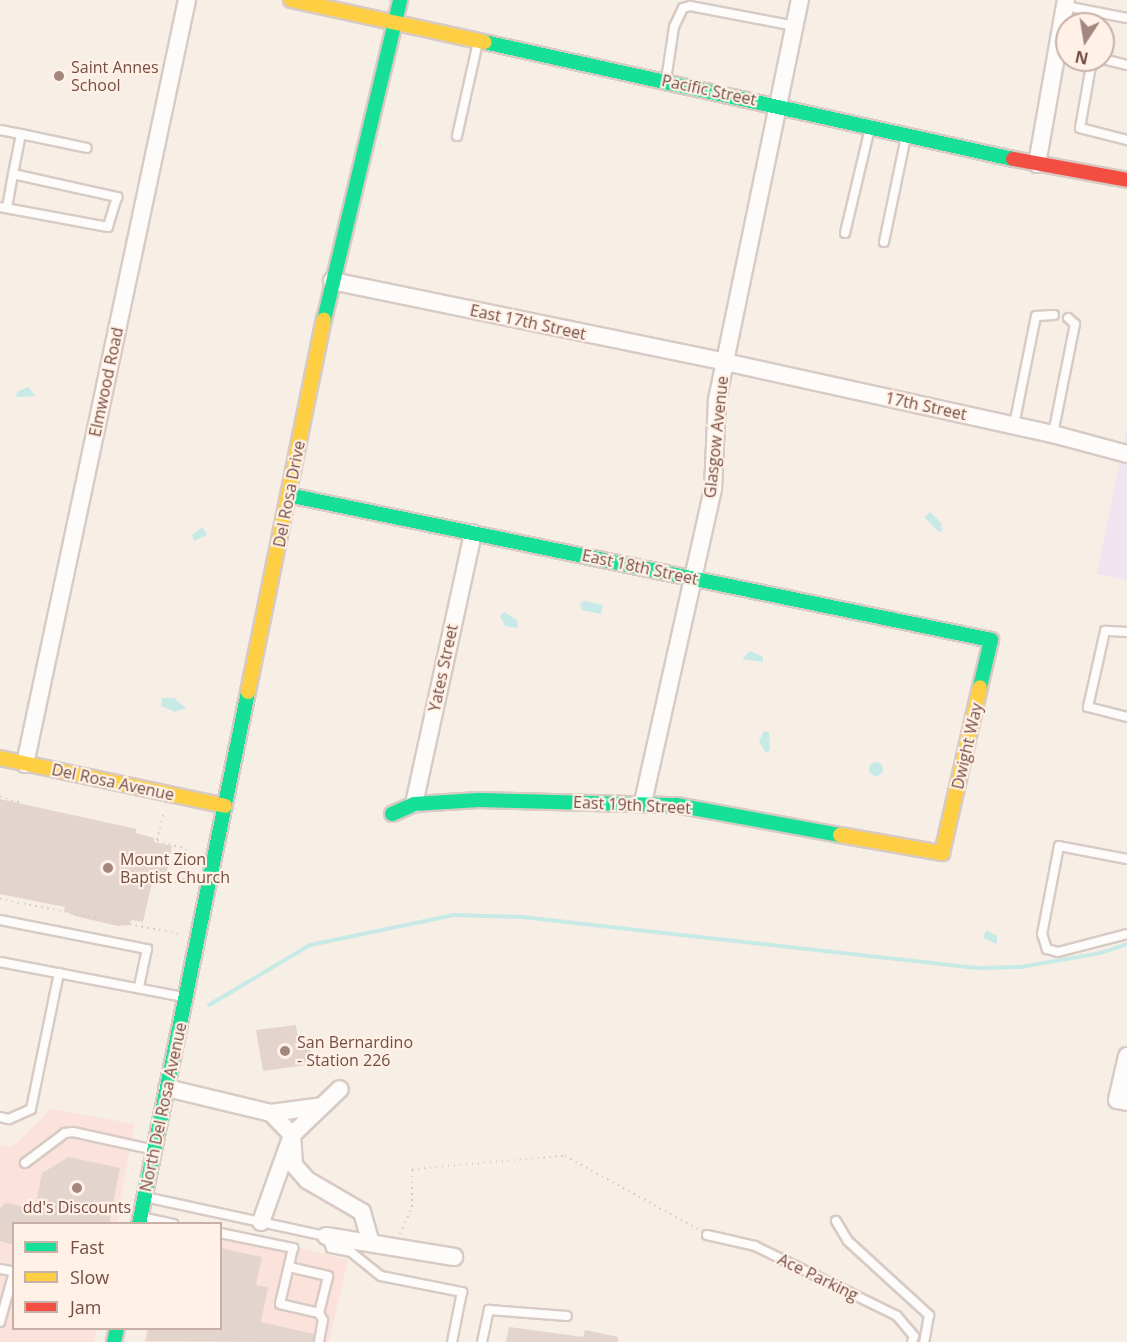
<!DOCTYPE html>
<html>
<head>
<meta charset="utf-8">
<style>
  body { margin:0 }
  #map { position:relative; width:1127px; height:1342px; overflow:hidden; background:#f7eee5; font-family:"Open Sans",sans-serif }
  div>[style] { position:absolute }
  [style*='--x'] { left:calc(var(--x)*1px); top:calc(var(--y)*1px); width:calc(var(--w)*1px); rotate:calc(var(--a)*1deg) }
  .commercial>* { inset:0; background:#fbe2da }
  .education>* { inset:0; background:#f0e4f1 }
  .water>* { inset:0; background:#c7eae7 }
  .round { border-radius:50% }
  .stream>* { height:4px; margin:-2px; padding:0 2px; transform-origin:2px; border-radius:2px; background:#c7eae7 }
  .building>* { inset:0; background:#e3d4cd }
  .path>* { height:2px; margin-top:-1px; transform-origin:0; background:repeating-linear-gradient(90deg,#d8ccc8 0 1.5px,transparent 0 6px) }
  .roads { filter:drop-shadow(2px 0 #d8cac4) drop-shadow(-2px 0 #d8cac4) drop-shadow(0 2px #d8cac4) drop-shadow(0 -2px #d8cac4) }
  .lane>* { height:8px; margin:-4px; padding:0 4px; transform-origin:4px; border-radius:4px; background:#fefcfb }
  .street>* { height:16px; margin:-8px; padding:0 8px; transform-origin:8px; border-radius:8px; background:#fefcfb }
  .fast>* { height:14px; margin:-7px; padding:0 7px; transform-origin:7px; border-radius:7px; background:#16e098 }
  .slow>* { height:14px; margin:-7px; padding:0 7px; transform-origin:7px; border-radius:7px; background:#ffcf43 }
  .jam>* { height:14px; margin:-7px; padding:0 7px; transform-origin:7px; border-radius:7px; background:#f24e42 }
  .dots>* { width:16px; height:16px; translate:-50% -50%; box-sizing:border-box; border:3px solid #fff1e6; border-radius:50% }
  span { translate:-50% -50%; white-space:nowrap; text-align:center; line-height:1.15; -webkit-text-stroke:4.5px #fff1e6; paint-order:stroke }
  .poi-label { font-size:16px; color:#764e45 }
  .left { translate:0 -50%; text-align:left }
  .street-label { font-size:16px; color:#764e45 }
  .legend { position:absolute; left:12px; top:1222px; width:210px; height:108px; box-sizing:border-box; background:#fff1e6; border:2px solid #c8b0a6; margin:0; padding:8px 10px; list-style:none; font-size:18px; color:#764e45 }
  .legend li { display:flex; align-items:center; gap:12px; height:30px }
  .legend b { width:30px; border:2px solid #c8b0a6 }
  .north { position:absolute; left:1055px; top:12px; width:60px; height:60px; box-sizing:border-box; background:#fff1e6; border:2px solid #c8b0a6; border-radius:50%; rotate:192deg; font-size:16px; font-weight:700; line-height:24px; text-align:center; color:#764e45 }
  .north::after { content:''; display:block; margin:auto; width:21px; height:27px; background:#a3867d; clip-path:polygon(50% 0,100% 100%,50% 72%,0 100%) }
</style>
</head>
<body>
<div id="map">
  <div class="commercial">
    <div style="clip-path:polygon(51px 1109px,134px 1124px,117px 1223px,14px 1224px,14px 1328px,97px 1329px,94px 1342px,0 1342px,0 1144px,12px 1147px)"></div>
    <div style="clip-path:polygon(221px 1228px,348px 1260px,329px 1342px,144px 1342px,147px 1329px,220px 1328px)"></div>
  </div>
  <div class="education">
    <div style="clip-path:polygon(1127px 426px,1127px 580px,1097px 574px)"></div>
  </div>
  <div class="water">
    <div style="clip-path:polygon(28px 387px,36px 396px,16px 397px,17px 392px)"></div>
    <div style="clip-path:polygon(930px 512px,941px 523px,942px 531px,939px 532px,924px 517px)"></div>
    <div style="clip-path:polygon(203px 527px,207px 535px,194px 541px,192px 535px)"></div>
    <div style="clip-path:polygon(585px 601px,603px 605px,601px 614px,582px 610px,580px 603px)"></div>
    <div style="clip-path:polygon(504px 612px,517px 620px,518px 628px,505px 626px,500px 616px)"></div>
    <div style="clip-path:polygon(750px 651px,763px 657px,763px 662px,742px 659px)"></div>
    <div style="clip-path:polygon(162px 698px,174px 698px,186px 708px,175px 712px,161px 706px)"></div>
    <div style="clip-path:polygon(764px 731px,769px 732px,770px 750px,766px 753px,759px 742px)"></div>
    <div class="round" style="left:869px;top:762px;width:14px;height:14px"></div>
    <div style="clip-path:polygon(986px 930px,997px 936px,997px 944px,983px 938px)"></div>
  </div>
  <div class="stream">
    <div style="--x:209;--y:1005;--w:117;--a:-30.7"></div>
    <div style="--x:310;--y:945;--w:147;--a:-11.8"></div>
    <div style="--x:454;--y:915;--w:68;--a:1.7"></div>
    <div style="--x:522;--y:917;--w:461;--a:6.4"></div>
    <div style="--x:980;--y:968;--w:41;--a:-1.4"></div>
    <div style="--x:1021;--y:967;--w:80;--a:-10"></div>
    <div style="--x:1100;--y:953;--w:28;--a:-18"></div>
  </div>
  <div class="building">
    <div style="clip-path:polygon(0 799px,136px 829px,136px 833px,154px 838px,154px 842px,172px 846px,165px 882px,153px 878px,143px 922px,131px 920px,130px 925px,118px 926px,75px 916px,64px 911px,65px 907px,0 894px)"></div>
    <div style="clip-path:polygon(296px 1025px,299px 1047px,310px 1046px,313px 1064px,263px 1071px,256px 1030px)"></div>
    <div style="clip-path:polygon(69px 1157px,120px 1168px,109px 1224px,14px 1224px,14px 1245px,0 1241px,0 1208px,6px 1203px,35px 1209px,42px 1173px)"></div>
    <div style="clip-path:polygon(220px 1248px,262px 1257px,256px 1285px,268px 1287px,261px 1322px,314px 1334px,313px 1342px,146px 1341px,148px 1329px,220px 1329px)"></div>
    <div style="clip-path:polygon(509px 1327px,583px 1337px,585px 1330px,618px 1337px,618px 1342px,506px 1342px)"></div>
  </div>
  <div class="path">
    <div style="--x:0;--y:797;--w:20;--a:15"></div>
    <div style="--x:163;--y:815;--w:27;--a:103"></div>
    <div style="--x:157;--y:841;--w:30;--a:15"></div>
    <div style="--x:186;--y:849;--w:25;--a:104"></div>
    <div style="--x:180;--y:873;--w:12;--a:59"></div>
    <div style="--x:166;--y:879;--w:21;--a:11"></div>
    <div style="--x:0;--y:899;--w:183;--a:11"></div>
    <div style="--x:400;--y:1234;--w:30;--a:-66"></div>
    <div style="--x:412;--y:1207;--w:38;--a:-90"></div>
    <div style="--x:412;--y:1169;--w:154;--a:-4.9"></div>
    <div style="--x:565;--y:1156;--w:152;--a:28.8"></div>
  </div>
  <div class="roads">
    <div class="lane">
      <div style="--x:1065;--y:6;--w:63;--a:11"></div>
      <div style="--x:1103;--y:59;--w:25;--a:14"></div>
      <div style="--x:1092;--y:60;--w:69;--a:100"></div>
      <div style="--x:1080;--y:128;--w:49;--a:14.3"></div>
      <div style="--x:666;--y:80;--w:54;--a:-81.4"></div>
      <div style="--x:674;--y:27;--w:21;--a:-65"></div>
      <div style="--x:683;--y:8;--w:7;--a:-16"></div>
      <div style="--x:690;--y:6;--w:107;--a:10.8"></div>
      <div style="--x:0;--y:130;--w:21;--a:11"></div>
      <div style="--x:21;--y:134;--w:41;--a:101.3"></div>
      <div style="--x:13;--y:174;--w:107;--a:12.5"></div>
      <div style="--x:117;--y:197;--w:31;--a:107"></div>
      <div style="--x:108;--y:227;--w:110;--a:-169.5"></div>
      <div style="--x:21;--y:134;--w:67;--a:12"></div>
      <div style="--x:457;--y:136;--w:96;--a:-77.4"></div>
      <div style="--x:7;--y:208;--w:35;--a:-80"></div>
      <div style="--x:845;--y:233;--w:108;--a:-76.6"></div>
      <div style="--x:884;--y:242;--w:107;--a:-78.2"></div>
      <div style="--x:1014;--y:425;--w:111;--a:-78.6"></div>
      <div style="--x:1036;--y:316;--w:18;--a:-3"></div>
      <div style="--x:1053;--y:434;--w:112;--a:-78.7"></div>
      <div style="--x:1075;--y:324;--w:9;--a:-139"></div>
      <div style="--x:1127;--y:632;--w:22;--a:-177"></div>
      <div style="--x:1105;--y:631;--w:78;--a:102.6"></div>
      <div style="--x:1088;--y:707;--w:40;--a:14.4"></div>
      <div style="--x:1127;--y:859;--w:69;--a:-169.2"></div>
      <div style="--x:1059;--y:846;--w:90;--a:100.9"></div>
      <div style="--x:1042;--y:934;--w:16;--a:72"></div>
      <div style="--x:1047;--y:949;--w:11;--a:15"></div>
      <div style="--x:1058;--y:952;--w:71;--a:-14.6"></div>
      <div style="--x:0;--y:920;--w:150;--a:11.2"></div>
      <div style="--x:147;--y:949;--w:40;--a:102"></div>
      <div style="--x:0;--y:962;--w:186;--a:10.8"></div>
      <div style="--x:0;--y:1117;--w:9;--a:13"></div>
      <div style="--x:9;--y:1119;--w:24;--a:-24"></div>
      <div style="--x:31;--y:1109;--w:139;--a:-78.4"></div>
      <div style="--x:25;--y:1163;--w:50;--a:-36.9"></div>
      <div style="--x:65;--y:1133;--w:8;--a:-7"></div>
      <div style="--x:73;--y:1132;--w:83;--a:12.5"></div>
      <div style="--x:145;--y:1197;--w:185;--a:12.2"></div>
      <div style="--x:326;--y:1236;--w:13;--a:67"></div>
      <div style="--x:331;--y:1248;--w:20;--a:11"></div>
      <div style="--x:351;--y:1252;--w:38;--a:39"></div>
      <div style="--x:381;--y:1276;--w:83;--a:11.2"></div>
      <div style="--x:462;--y:1292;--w:51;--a:101.3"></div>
      <div style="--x:141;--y:1217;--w:33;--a:12"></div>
      <div style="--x:836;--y:1221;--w:23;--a:59"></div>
      <div style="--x:848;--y:1241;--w:110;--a:42.4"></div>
      <div style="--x:929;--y:1315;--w:27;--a:100"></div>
      <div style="--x:220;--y:1233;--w:75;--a:11.6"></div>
      <div style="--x:293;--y:1248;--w:57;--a:103.1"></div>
      <div style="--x:280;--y:1304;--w:40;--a:13"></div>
      <div style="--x:319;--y:1313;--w:38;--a:-76"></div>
      <div style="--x:328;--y:1276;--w:40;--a:-167"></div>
      <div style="--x:707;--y:1235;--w:49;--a:12.9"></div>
      <div style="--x:755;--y:1246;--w:158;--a:26.2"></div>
      <div style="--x:897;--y:1316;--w:26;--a:50"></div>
      <div style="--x:914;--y:1336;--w:6;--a:108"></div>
      <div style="--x:0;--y:1269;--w:11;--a:10"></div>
      <div style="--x:0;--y:1322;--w:52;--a:-74.4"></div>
      <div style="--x:319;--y:1342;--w:22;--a:-80"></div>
      <div style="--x:323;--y:1320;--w:8;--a:-120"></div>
      <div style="--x:482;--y:1342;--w:33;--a:-78"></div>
      <div style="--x:489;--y:1310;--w:78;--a:4.4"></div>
    </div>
    <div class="street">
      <div style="--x:1037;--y:164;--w:167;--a:-80"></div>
      <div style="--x:332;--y:281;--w:401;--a:11.6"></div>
      <div style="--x:725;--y:362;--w:336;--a:12.4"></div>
      <div style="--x:1053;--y:434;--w:77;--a:15.1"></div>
      <div style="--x:25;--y:764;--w:781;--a:-78.03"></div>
      <div style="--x:643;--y:802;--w:321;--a:-77.4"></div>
      <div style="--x:713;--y:489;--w:89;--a:-87.4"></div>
      <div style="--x:717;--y:400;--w:409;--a:-78.3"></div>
      <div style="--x:414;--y:804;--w:277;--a:-77.7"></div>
      <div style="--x:1127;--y:1056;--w:45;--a:102.8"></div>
      <div style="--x:1117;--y:1100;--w:10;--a:11"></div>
      <div style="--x:167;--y:1088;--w:107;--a:13.5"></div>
      <div style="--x:271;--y:1113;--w:51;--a:-7.8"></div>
      <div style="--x:271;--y:1113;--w:30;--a:46"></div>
      <div style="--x:292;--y:1135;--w:30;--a:86"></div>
      <div style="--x:294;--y:1165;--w:20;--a:49"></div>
      <div style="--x:307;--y:1180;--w:64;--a:30.2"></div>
      <div style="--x:362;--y:1212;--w:32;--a:74"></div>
      <div style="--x:261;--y:1222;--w:92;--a:-70.4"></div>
      <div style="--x:292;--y:1135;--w:66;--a:-43.8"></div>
      <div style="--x:326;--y:1236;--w:130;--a:9.3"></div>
    </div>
    <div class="fast">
      <div style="--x:484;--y:42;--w:542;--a:12.47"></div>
      <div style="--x:324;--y:320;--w:329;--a:-76.6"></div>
      <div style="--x:288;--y:495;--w:718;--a:11.65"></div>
      <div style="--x:991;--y:640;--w:48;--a:103.2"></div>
      <div style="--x:392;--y:814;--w:24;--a:-24"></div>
      <div style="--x:414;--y:804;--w:65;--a:-3.5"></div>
      <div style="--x:479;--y:800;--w:197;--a:1.5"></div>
      <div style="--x:676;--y:805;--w:167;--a:10.4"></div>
      <div style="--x:139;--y:1224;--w:543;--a:-78.42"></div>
      <div style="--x:114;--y:1342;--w:14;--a:-78"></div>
    </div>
    <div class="slow">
      <div style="--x:291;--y:0;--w:198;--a:12.3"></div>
      <div style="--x:248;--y:692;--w:380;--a:-78.5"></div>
      <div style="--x:0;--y:758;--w:230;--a:12"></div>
      <div style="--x:840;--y:835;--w:104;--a:10"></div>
      <div style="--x:942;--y:853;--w:170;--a:-77.1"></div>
    </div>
    <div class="jam">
      <div style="--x:1013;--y:159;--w:116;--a:10.4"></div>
    </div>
  </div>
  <div class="dots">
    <div style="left:59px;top:76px;background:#a3867d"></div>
    <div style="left:108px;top:868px;background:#a3867d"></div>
    <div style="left:285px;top:1051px;background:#a3867d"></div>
    <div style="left:77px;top:1188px;background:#a3867d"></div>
  </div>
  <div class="poi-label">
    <span class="left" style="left:71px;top:76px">Saint Annes<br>School</span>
    <span class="left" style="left:120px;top:868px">Mount Zion<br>Baptist Church</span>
    <span class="left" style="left:297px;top:1051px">San Bernardino<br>- Station 226</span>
    <span style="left:77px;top:1207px">dd's Discounts</span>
  </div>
  <div class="street-label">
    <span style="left:709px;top:90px;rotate:12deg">Pacific Street</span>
    <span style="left:528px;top:322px;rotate:12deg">East 17th Street</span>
    <span style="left:106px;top:382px;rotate:-78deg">Elmwood Road</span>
    <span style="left:926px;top:406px;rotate:12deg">17th Street</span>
    <span style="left:716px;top:437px;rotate:-84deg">Glasgow Avenue</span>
    <span style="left:289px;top:494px;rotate:-79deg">Del Rosa Drive</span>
    <span style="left:640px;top:567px;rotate:12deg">East 18th Street</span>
    <span style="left:443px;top:668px;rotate:-78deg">Yates Street</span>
    <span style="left:967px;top:746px;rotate:-77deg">Dwight Way</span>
    <span style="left:113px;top:782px;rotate:12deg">Del Rosa Avenue</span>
    <span style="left:632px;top:805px;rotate:3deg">East 19th Street</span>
    <span style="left:163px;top:1107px;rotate:-78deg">North Del Rosa Avenue</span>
    <span style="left:818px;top:1277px;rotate:26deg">Ace Parking</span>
  </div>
  <ul class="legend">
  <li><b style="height:8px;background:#16e098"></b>Fast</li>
  <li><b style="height:8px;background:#ffcf43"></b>Slow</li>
  <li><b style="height:8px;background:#f24e42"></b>Jam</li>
  </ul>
  <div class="north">N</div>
</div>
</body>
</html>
